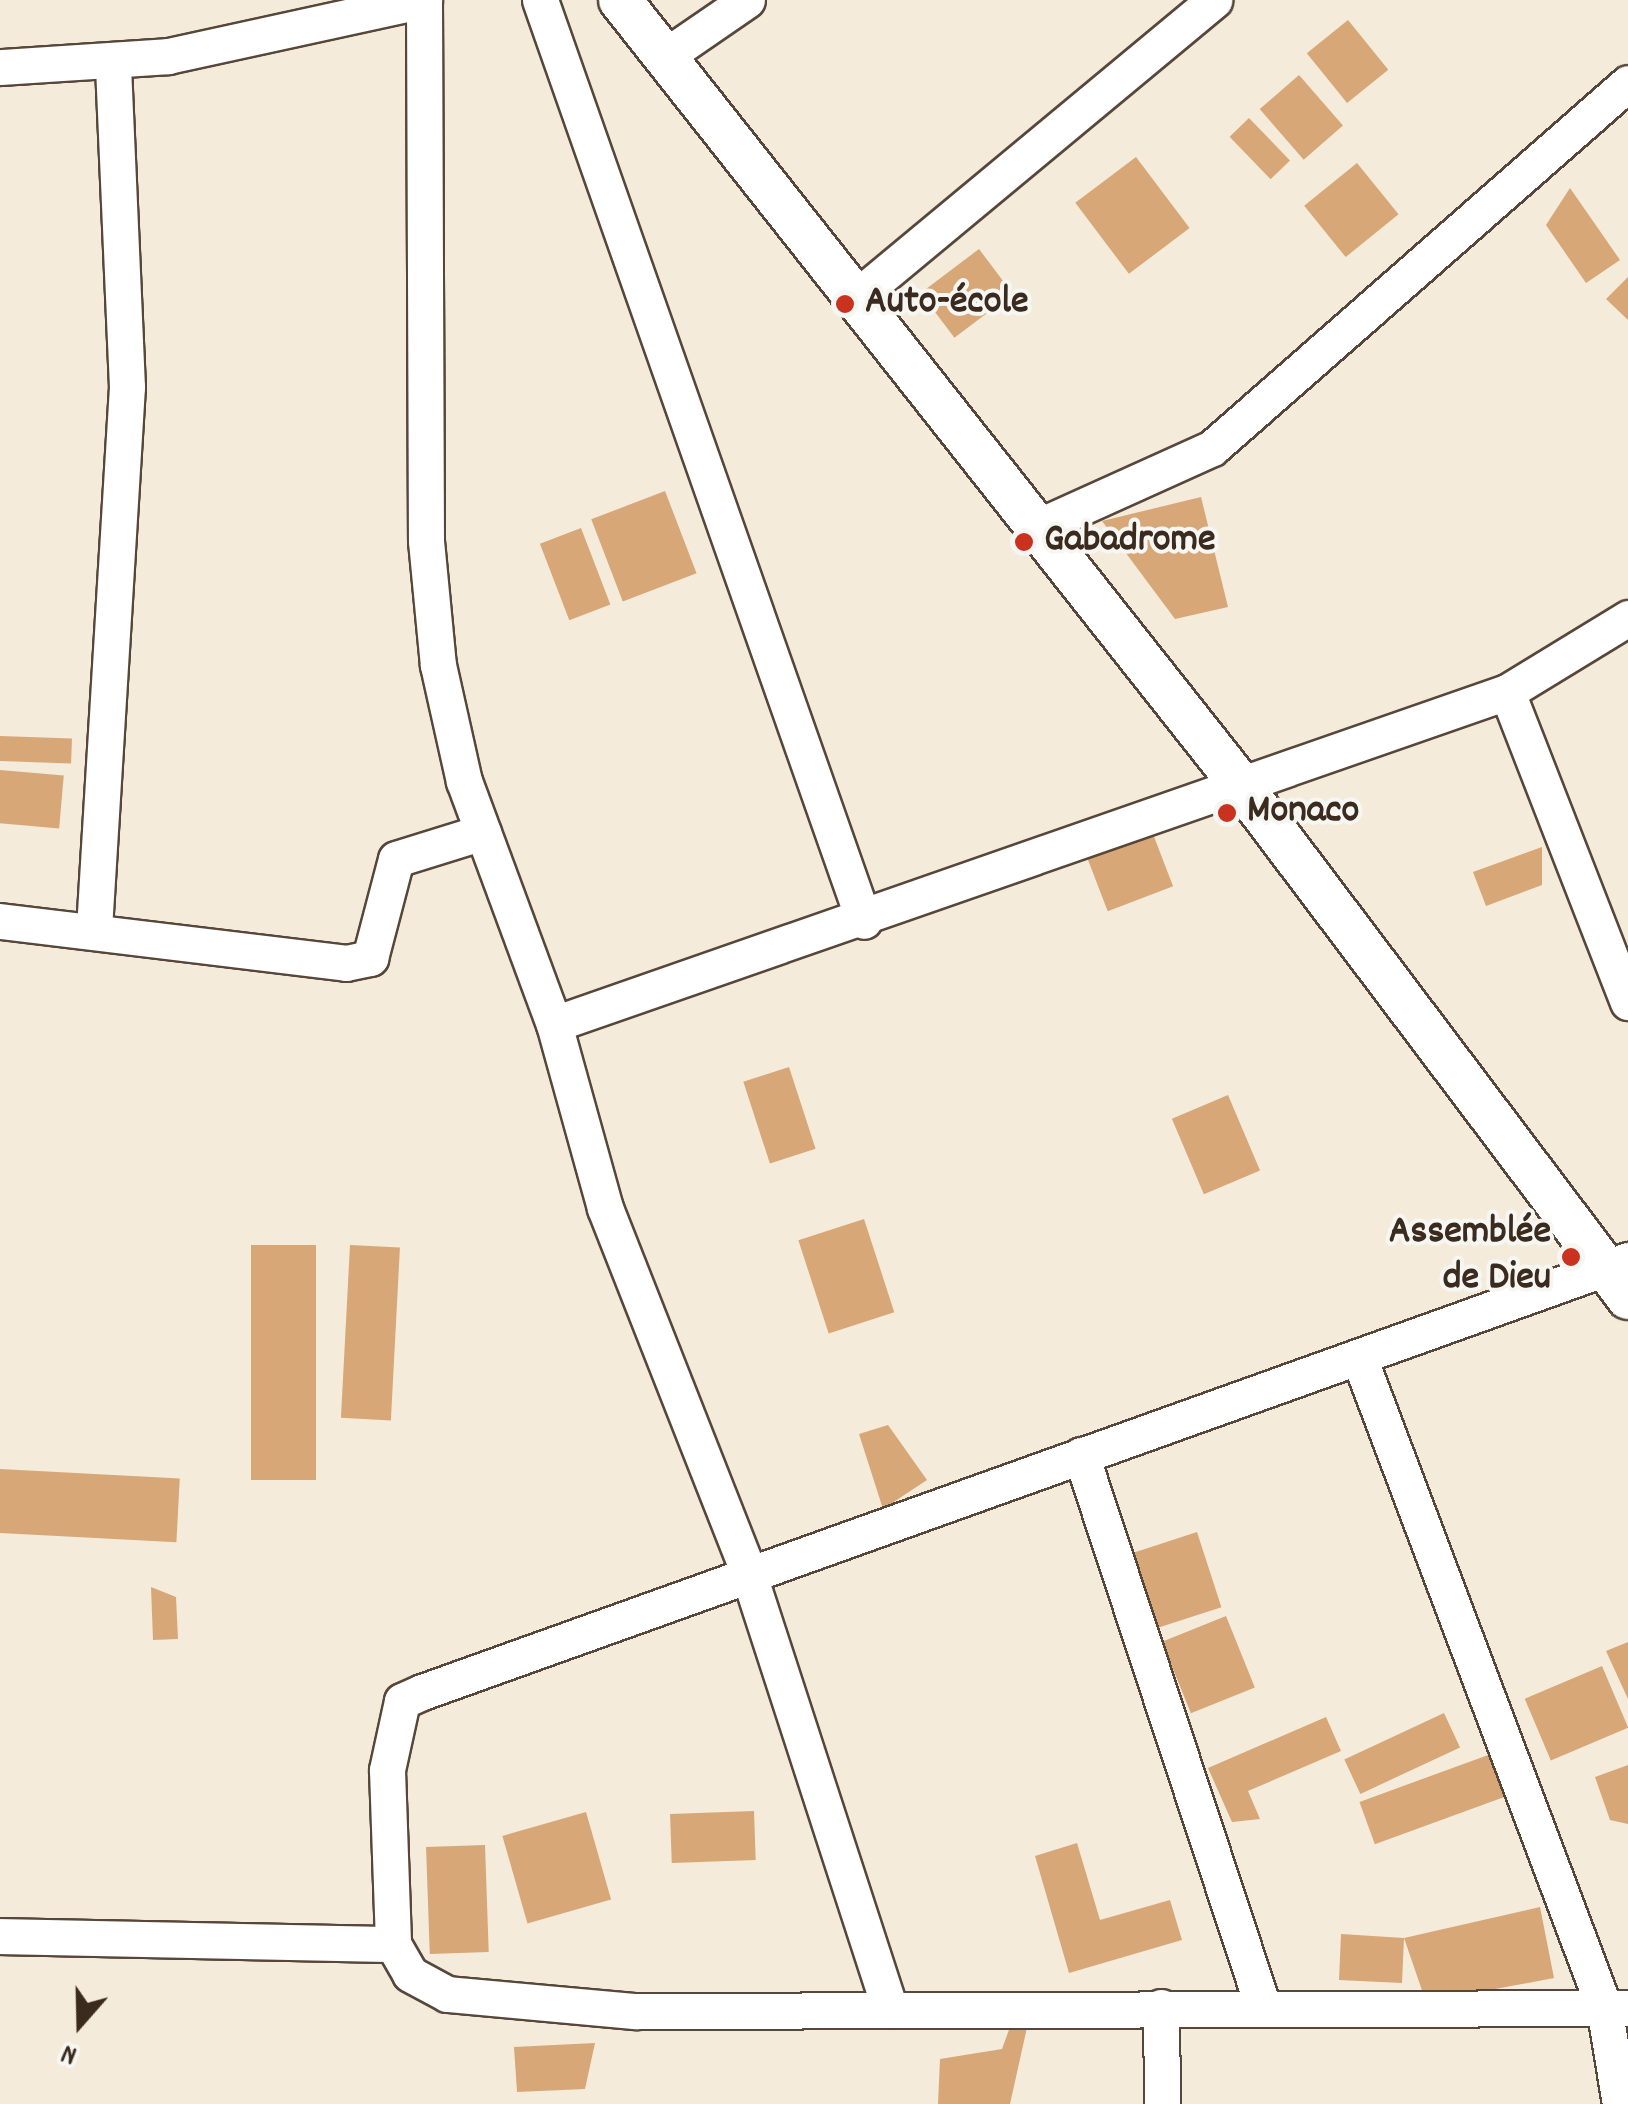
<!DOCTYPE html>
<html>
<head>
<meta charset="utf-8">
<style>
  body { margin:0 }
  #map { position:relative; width:1628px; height:2104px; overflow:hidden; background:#f4ebdb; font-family:Dekko,sans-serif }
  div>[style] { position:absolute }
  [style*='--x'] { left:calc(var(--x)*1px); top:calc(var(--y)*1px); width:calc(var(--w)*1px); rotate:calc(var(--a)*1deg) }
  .building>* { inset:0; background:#d8a777; transform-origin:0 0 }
  .roads { filter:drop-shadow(2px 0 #57473a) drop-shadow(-2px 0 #57473a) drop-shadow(0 2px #57473a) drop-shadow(0 -2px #57473a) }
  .minor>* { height:35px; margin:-17.5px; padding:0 17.5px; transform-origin:17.5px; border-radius:17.5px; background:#fff }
  .tertiary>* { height:42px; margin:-21px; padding:0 21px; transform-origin:21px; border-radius:21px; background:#fff }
  .dots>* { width:28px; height:28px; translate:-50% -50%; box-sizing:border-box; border:5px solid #f6f6f2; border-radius:50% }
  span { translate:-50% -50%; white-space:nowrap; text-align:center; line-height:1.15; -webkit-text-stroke:8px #f6f6f2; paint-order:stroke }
  .poi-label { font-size:40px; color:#3b2a1e; font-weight:700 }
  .left { translate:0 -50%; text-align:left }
  .right { translate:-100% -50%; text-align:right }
  .north { position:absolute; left:30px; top:1974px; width:100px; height:100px; -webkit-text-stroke:8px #f6f6f2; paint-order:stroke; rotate:200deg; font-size:28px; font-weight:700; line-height:40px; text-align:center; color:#3b2a1e }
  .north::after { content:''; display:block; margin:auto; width:35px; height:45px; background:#3b2a1e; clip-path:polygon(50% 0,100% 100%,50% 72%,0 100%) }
</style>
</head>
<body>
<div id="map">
  <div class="building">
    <div style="left:1348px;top:20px;width:64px;height:53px;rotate:51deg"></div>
    <div style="left:1299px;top:75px;width:67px;height:52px;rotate:49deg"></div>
    <div style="left:1249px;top:118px;width:59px;height:27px;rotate:46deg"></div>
    <div style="left:1136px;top:157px;width:89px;height:76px;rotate:53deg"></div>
    <div style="left:1357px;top:163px;width:66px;height:68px;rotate:51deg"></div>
    <div style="clip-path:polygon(1570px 188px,1620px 260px,1586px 283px,1546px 225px)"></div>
    <div style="left:979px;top:249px;width:56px;height:73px;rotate:53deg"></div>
    <div style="clip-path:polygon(1628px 277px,1628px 320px,1606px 299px)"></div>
    <div style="left:665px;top:491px;width:88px;height:79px;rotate:69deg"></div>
    <div style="clip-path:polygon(1201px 497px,1228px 607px,1175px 619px,1102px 521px)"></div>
    <div style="left:581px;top:528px;width:82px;height:44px;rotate:69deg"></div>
    <div style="left:0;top:736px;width:72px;height:25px;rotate:2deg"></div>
    <div style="left:0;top:770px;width:64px;height:53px;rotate:5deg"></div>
    <div style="left:1153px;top:834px;width:56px;height:70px;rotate:69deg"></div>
    <div style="clip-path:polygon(1542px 847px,1542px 885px,1486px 906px,1473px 872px)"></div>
    <div style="left:789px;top:1067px;width:86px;height:48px;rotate:72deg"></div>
    <div style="left:1228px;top:1095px;width:82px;height:61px;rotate:67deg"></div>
    <div style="left:864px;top:1219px;width:98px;height:69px;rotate:72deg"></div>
    <div style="left:251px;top:1245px;width:65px;height:235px"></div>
    <div style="left:350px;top:1245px;width:50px;height:173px;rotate:3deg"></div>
    <div style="clip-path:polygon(888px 1425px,927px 1480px,883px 1509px,859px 1434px)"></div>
    <div style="left:0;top:1469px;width:180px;height:64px;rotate:3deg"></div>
    <div style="left:1197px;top:1532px;width:79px;height:70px;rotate:72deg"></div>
    <div style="clip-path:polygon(151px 1587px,176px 1597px,178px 1639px,153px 1640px)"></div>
    <div style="left:1226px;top:1616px;width:77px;height:69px;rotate:68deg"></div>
    <div style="clip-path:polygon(1628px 1642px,1628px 1699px,1606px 1651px)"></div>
    <div style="left:1602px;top:1666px;width:67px;height:84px;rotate:67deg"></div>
    <div style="left:1444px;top:1713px;width:38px;height:110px;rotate:65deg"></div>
    <div style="clip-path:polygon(1326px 1717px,1341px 1751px,1248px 1791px,1260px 1819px,1232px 1822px,1208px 1768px)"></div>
    <div style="left:1491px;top:1754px;width:45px;height:140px;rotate:70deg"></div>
    <div style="clip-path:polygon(1628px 1765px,1628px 1824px,1610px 1820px,1595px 1777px)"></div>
    <div style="left:754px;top:1811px;width:49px;height:84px;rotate:88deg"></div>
    <div style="left:586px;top:1812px;width:91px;height:87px;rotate:74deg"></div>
    <div style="clip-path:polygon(1077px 1843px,1100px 1920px,1170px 1900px,1182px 1940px,1069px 1973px,1035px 1856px)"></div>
    <div style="left:485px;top:1845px;width:107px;height:59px;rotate:88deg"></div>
    <div style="clip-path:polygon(1540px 1907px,1554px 1978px,1426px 2002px,1404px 1938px,1402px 1983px,1339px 1980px,1341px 1934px,1404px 1938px)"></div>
    <div style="clip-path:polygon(1028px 2023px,1010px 2104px,938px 2104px,940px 2059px,1002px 2049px,1010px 2027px)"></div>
    <div style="clip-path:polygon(595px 2043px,585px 2089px,517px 2092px,514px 2047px)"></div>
  </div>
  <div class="roads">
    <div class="minor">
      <div style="--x:540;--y:0;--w:976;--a:70.62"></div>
      <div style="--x:667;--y:55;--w:97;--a:-34.5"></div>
      <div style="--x:0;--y:67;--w:168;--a:-3.7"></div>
      <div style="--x:168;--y:56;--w:262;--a:-12.3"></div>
      <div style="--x:424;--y:0;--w:541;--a:89.79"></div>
      <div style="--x:426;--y:541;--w:125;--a:84.5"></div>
      <div style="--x:438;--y:665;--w:119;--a:77.4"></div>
      <div style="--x:464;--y:781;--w:259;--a:69.7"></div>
      <div style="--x:554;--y:1024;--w:191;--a:74.5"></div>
      <div style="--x:605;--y:1208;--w:388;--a:68.5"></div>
      <div style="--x:747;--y:1569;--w:463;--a:72"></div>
      <div style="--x:859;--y:295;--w:462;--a:-39.7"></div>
      <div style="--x:1035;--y:528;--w:194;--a:-24.3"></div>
      <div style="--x:1212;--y:448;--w:553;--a:-41.26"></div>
      <div style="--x:1507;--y:692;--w:333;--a:68.7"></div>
      <div style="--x:0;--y:921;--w:349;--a:6.9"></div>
      <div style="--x:346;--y:963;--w:25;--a:-12"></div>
      <div style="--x:370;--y:958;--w:102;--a:-75.3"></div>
      <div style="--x:396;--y:859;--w:91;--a:-17.2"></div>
      <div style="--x:94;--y:929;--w:543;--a:-86.52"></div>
      <div style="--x:127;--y:387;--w:324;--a:-92.5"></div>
      <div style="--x:554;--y:1024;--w:1009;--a:-19.21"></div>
      <div style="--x:1507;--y:692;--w:142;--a:-31.4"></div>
      <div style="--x:1628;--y:1260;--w:1281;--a:160.29"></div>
      <div style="--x:422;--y:1692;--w:22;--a:156"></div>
      <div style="--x:402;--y:1701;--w:71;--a:102.3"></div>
      <div style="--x:387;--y:1770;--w:174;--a:88"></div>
      <div style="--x:393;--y:1944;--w:34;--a:60"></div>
      <div style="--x:410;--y:1974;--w:42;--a:28.4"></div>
      <div style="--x:447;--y:1994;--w:189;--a:5.2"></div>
      <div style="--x:635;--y:2011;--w:993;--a:-0.17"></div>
      <div style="--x:1360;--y:1360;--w:691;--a:69.34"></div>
      <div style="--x:1604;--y:2007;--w:98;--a:80.6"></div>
      <div style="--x:1081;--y:1455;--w:581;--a:71.75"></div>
      <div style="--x:0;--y:1936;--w:393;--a:1.2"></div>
      <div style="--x:1161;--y:2007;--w:97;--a:89.4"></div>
    </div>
    <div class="tertiary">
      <div style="--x:620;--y:0;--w:1000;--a:51.66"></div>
      <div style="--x:1240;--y:784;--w:644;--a:52.95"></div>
    </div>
  </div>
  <div class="dots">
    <div style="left:845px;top:304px;background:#c8321e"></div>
    <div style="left:1024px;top:542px;background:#c8321e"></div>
    <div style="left:1227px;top:813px;background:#c8321e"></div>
    <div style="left:1571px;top:1257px;background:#c8321e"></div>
  </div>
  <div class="poi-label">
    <span class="left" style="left:865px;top:304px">Auto-école</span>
    <span class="left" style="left:1044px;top:542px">Gabadrome</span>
    <span class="left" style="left:1247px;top:813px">Monaco</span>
    <span class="right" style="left:1551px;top:1257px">Assemblée<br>de Dieu</span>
  </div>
  <div class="north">N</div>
</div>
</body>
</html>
